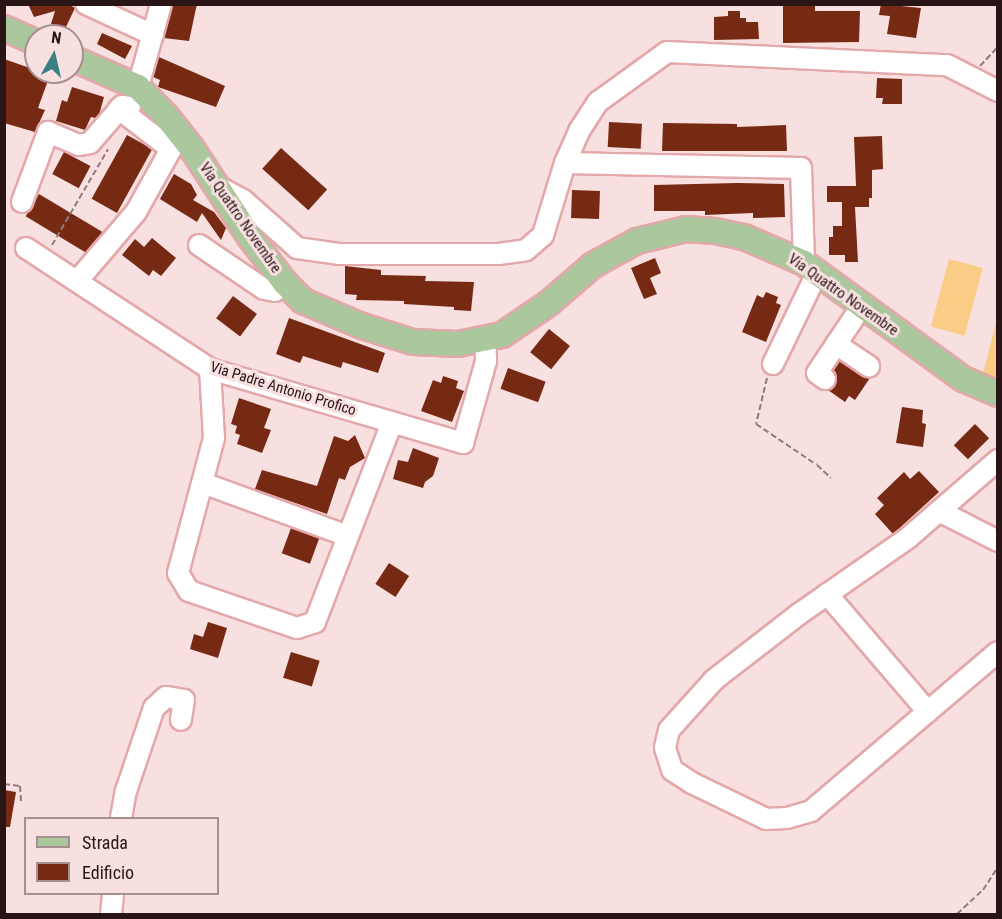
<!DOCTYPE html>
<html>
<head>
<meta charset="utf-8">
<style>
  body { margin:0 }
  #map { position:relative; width:1002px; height:919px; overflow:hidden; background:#f9e0e0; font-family:"Roboto Condensed",sans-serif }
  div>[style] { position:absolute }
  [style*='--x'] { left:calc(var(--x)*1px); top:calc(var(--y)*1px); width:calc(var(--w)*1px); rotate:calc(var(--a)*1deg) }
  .green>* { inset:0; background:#fbcc86; transform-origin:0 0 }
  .building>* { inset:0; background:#772a13; transform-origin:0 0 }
  .path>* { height:2px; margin-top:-1px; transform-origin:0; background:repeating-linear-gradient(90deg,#917a7b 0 6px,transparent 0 9px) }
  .roads { filter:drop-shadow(2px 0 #e3a8aa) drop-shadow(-2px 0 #e3a8aa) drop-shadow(0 2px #e3a8aa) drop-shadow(0 -2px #e3a8aa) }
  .minor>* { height:20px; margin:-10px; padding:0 10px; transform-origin:10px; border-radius:10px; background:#fff }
  .major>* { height:24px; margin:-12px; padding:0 12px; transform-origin:12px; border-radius:12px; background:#aac79e }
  span { translate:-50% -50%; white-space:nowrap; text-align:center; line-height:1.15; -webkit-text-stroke:6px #f9e0e0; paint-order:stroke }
  .street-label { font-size:15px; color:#2a1516 }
  .frame { position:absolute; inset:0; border:6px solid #2a1516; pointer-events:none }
  .legend { position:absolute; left:24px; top:817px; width:195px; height:78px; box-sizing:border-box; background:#f9e0e0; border:2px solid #a68f8f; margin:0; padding:8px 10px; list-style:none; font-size:18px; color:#2a1516 }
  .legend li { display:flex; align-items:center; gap:12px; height:30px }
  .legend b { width:30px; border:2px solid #a68f8f }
  .north { position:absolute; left:24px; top:24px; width:60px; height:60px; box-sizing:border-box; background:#f9e0e0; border:2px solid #a68f8f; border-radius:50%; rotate:8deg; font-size:16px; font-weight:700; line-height:24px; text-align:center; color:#2a1516 }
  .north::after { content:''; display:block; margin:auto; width:21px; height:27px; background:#398182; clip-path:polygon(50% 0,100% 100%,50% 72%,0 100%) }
</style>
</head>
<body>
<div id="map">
  <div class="green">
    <div style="left:949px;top:259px;width:35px;height:70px;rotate:15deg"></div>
    <div style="clip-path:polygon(997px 319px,997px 377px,983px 373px)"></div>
  </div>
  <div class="building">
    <div style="clip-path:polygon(28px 4px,68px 4px,75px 8px,65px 29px,51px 24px,55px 11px,34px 17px)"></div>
    <div style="clip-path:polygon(173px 4px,197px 4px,189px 41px,164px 38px)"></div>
    <div style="clip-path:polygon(783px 4px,815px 4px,815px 11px,860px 11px,859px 42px,783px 43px)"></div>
    <div style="clip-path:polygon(881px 4px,921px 8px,916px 38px,887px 34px,890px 16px,879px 15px)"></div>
    <div style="clip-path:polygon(728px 11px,740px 11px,740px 18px,746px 18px,746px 22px,758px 22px,759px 39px,714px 40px,714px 17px,728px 16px)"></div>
    <div style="clip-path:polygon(102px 33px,132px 46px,125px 59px,97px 44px)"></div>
    <div style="clip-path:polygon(159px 57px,225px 86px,216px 107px,158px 87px,160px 80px,153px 77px)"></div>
    <div style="clip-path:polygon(4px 59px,50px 75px,38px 108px,45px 110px,35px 132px,4px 123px)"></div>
    <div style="clip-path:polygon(877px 78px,902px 79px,902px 104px,882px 104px,883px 98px,876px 98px)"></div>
    <div style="clip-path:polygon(72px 87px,104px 97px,99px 115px,95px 118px,91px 117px,85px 130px,56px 121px,62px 100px,67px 102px)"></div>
    <div style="left:609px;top:122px;width:33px;height:25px;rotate:3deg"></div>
    <div style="clip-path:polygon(663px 123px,737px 124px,737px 127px,786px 125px,787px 151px,662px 151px)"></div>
    <div style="left:127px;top:135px;width:29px;height:73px;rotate:29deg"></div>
    <div style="clip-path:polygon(882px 136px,883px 169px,872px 170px,872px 198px,869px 198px,869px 207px,855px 207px,858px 262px,845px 262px,845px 255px,829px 255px,829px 237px,833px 237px,833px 226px,842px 226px,842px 202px,827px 202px,827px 186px,856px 186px,854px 137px)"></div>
    <div style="left:281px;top:148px;width:62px;height:28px;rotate:42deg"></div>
    <div style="left:64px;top:152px;width:30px;height:25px;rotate:28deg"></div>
    <div style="clip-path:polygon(174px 174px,191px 184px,197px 195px,193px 200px,214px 212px,226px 228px,221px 240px,202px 213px,197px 222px,160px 199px)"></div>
    <div style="clip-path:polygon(737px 183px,784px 184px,785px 217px,753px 218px,753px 213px,705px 215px,705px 211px,654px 211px,654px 185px)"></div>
    <div style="left:572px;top:190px;width:28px;height:28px;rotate:2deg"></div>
    <div style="left:39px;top:194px;width:74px;height:26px;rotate:31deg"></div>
    <div style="clip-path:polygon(152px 238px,176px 258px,161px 276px,153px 270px,149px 276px,122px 255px,135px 239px,144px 247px)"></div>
    <div style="clip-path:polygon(655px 258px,661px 273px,650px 278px,657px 294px,644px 299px,631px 268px)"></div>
    <div style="clip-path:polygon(345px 266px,381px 270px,381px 275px,426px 276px,425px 281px,474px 282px,471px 311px,454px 310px,454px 307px,404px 304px,404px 301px,356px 300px,357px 295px,345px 294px)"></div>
    <div style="clip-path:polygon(766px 292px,778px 297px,776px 303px,781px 305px,766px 342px,742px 332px,757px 295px,763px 298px)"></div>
    <div style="left:233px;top:296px;width:30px;height:28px;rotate:37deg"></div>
    <div style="clip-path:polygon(289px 318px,385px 353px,378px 373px,343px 362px,341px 368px,303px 356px,300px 363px,276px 354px)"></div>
    <div style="left:549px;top:329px;width:27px;height:30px;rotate:39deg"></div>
    <div style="clip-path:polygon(840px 361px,862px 376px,870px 378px,855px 400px,849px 396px,845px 402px,828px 390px,837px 381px,833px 370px)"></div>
    <div style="left:508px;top:368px;width:40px;height:22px;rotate:20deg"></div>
    <div style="clip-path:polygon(443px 376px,458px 381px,456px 388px,464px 391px,452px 422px,421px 411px,433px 380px,441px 383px)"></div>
    <div style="clip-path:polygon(239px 398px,271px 409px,264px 428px,271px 430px,262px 453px,237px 444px,240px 435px,235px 433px,237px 426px,231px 424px)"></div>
    <div style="clip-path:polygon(902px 407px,923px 410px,922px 423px,926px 424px,923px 447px,896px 443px)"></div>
    <div style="left:975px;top:424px;width:20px;height:30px;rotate:45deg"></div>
    <div style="clip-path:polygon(355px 435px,365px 458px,350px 467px,345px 480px,339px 478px,327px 514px,255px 489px,262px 470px,317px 486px,334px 436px,348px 441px)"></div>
    <div style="clip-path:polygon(413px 448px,439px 458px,433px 476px,425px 482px,423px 488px,393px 479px,398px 460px,408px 462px)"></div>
    <div style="clip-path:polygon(919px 471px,939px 492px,893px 534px,875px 514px,884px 505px,877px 498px,904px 472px,910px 479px)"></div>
    <div style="left:291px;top:528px;width:30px;height:27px;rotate:20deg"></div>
    <div style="left:389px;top:563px;width:24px;height:25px;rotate:33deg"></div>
    <div style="clip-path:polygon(208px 622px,227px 628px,218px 658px,190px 649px,194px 634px,203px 637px)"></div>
    <div style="left:291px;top:652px;width:30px;height:27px;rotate:17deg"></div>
    <div style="clip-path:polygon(4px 790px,16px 792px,10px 827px,4px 827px)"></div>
  </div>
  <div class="path">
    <div style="--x:980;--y:66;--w:26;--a:-47"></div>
    <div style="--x:52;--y:245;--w:111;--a:-59.7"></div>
    <div style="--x:767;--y:378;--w:47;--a:103.4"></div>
    <div style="--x:756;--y:424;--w:73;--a:33.9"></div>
    <div style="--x:817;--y:465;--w:19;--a:43"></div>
    <div style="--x:4;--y:784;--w:16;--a:7"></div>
    <div style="--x:20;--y:786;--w:16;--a:86"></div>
    <div style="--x:957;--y:914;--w:35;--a:-43"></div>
    <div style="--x:983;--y:890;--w:27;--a:-57"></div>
  </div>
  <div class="roads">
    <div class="minor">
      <div style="--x:86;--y:4;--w:74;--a:24.8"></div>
      <div style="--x:138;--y:87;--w:86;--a:-74.5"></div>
      <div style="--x:215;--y:185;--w:32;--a:28"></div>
      <div style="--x:243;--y:200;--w:72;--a:41.6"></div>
      <div style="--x:297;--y:248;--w:42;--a:8.1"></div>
      <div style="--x:339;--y:254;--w:160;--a:0"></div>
      <div style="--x:499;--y:254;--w:27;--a:-8"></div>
      <div style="--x:526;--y:250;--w:23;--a:-41"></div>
      <div style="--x:543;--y:235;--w:75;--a:-73"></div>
      <div style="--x:22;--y:202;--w:75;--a:-69.6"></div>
      <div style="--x:48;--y:132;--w:33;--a:23"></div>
      <div style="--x:78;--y:145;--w:12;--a:-9"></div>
      <div style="--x:90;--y:143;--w:49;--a:-49.1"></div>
      <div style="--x:122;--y:106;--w:8;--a:7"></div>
      <div style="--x:199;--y:245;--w:78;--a:34.1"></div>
      <div style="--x:264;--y:289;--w:11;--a:10"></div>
      <div style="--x:275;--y:291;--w:13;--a:-39"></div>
      <div style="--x:26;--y:248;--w:220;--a:33.3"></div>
      <div style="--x:210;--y:369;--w:264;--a:16.3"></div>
      <div style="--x:463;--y:443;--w:85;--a:-74.3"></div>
      <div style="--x:486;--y:361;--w:23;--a:-92"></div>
      <div style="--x:804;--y:263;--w:95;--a:-91.8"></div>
      <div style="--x:801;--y:168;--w:236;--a:-178.8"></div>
      <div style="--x:565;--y:163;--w:35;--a:-66"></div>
      <div style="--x:579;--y:131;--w:35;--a:-57"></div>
      <div style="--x:598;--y:102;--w:85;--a:-35.9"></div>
      <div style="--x:667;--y:52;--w:280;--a:2.7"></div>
      <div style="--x:947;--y:65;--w:57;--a:27"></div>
      <div style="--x:78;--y:280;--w:89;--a:-49.5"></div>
      <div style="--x:136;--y:212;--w:72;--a:-60.9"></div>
      <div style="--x:171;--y:149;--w:66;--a:-142.4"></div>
      <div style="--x:836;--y:344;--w:40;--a:34"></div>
      <div style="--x:773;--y:364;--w:101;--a:-64.2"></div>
      <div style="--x:210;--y:369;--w:69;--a:86.7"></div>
      <div style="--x:214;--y:438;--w:140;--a:104.9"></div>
      <div style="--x:178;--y:573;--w:21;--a:59"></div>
      <div style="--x:189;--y:591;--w:114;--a:18.9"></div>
      <div style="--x:297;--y:628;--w:19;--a:-18"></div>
      <div style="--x:315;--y:622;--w:214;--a:-68.9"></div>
      <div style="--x:825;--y:379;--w:10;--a:-143"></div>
      <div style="--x:817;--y:373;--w:79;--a:-56.3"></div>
      <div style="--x:998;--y:460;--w:119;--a:139.1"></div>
      <div style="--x:908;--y:538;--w:133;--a:145.1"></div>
      <div style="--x:799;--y:614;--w:108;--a:142.2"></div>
      <div style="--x:714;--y:680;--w:67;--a:132"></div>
      <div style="--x:669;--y:730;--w:18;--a:103"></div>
      <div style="--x:665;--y:748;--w:23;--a:72"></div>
      <div style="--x:672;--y:770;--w:24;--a:33"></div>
      <div style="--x:692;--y:783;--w:82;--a:25.9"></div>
      <div style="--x:766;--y:819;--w:21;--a:-3"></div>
      <div style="--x:787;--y:818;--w:25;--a:-16"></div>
      <div style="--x:811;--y:811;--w:245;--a:-40.4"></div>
      <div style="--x:203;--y:483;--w:154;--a:20.1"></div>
      <div style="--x:939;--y:511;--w:66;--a:27"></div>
      <div style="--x:827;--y:594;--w:155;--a:49.4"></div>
      <div style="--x:121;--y:818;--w:27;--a:-80"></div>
      <div style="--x:126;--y:791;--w:88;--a:-71.4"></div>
      <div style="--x:154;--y:708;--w:16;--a:-43"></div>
      <div style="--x:166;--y:697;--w:18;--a:9"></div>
      <div style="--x:184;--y:700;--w:20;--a:99"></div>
      <div style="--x:111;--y:914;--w:20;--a:-84"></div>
    </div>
    <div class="major">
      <div style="--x:4;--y:28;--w:35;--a:24"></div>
      <div style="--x:72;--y:58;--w:72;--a:23.7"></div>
      <div style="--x:138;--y:87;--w:42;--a:46"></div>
      <div style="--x:167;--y:117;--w:42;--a:51.8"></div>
      <div style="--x:193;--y:150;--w:103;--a:56.9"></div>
      <div style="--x:249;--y:236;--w:59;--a:52.5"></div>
      <div style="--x:285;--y:283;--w:25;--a:45"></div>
      <div style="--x:303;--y:301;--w:64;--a:23"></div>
      <div style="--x:362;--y:326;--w:53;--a:17.4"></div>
      <div style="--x:413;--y:342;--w:45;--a:2.5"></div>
      <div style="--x:458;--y:344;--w:45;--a:-11.6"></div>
      <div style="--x:502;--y:335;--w:57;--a:-34.2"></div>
      <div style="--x:549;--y:303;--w:58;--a:-40.8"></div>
      <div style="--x:593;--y:265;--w:50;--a:-28.6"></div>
      <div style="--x:637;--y:241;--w:50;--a:-13.8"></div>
      <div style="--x:686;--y:229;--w:29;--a:4"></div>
      <div style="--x:715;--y:231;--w:30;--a:12"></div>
      <div style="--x:744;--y:237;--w:65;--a:23.4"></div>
      <div style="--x:804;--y:263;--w:197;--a:36.1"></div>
      <div style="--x:963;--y:379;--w:38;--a:23"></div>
    </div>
  </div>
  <div class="street-label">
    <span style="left:240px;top:218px;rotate:55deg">Via Quattro Novembre</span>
    <span style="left:843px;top:295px;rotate:35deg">Via Quattro Novembre</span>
    <span style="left:283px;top:389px;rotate:17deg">Via Padre Antonio Profico</span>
  </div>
  <div class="frame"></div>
  <ul class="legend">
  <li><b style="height:8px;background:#aac79e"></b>Strada</li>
  <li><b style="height:16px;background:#772a13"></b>Edificio</li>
  </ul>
  <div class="north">N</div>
</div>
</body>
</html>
